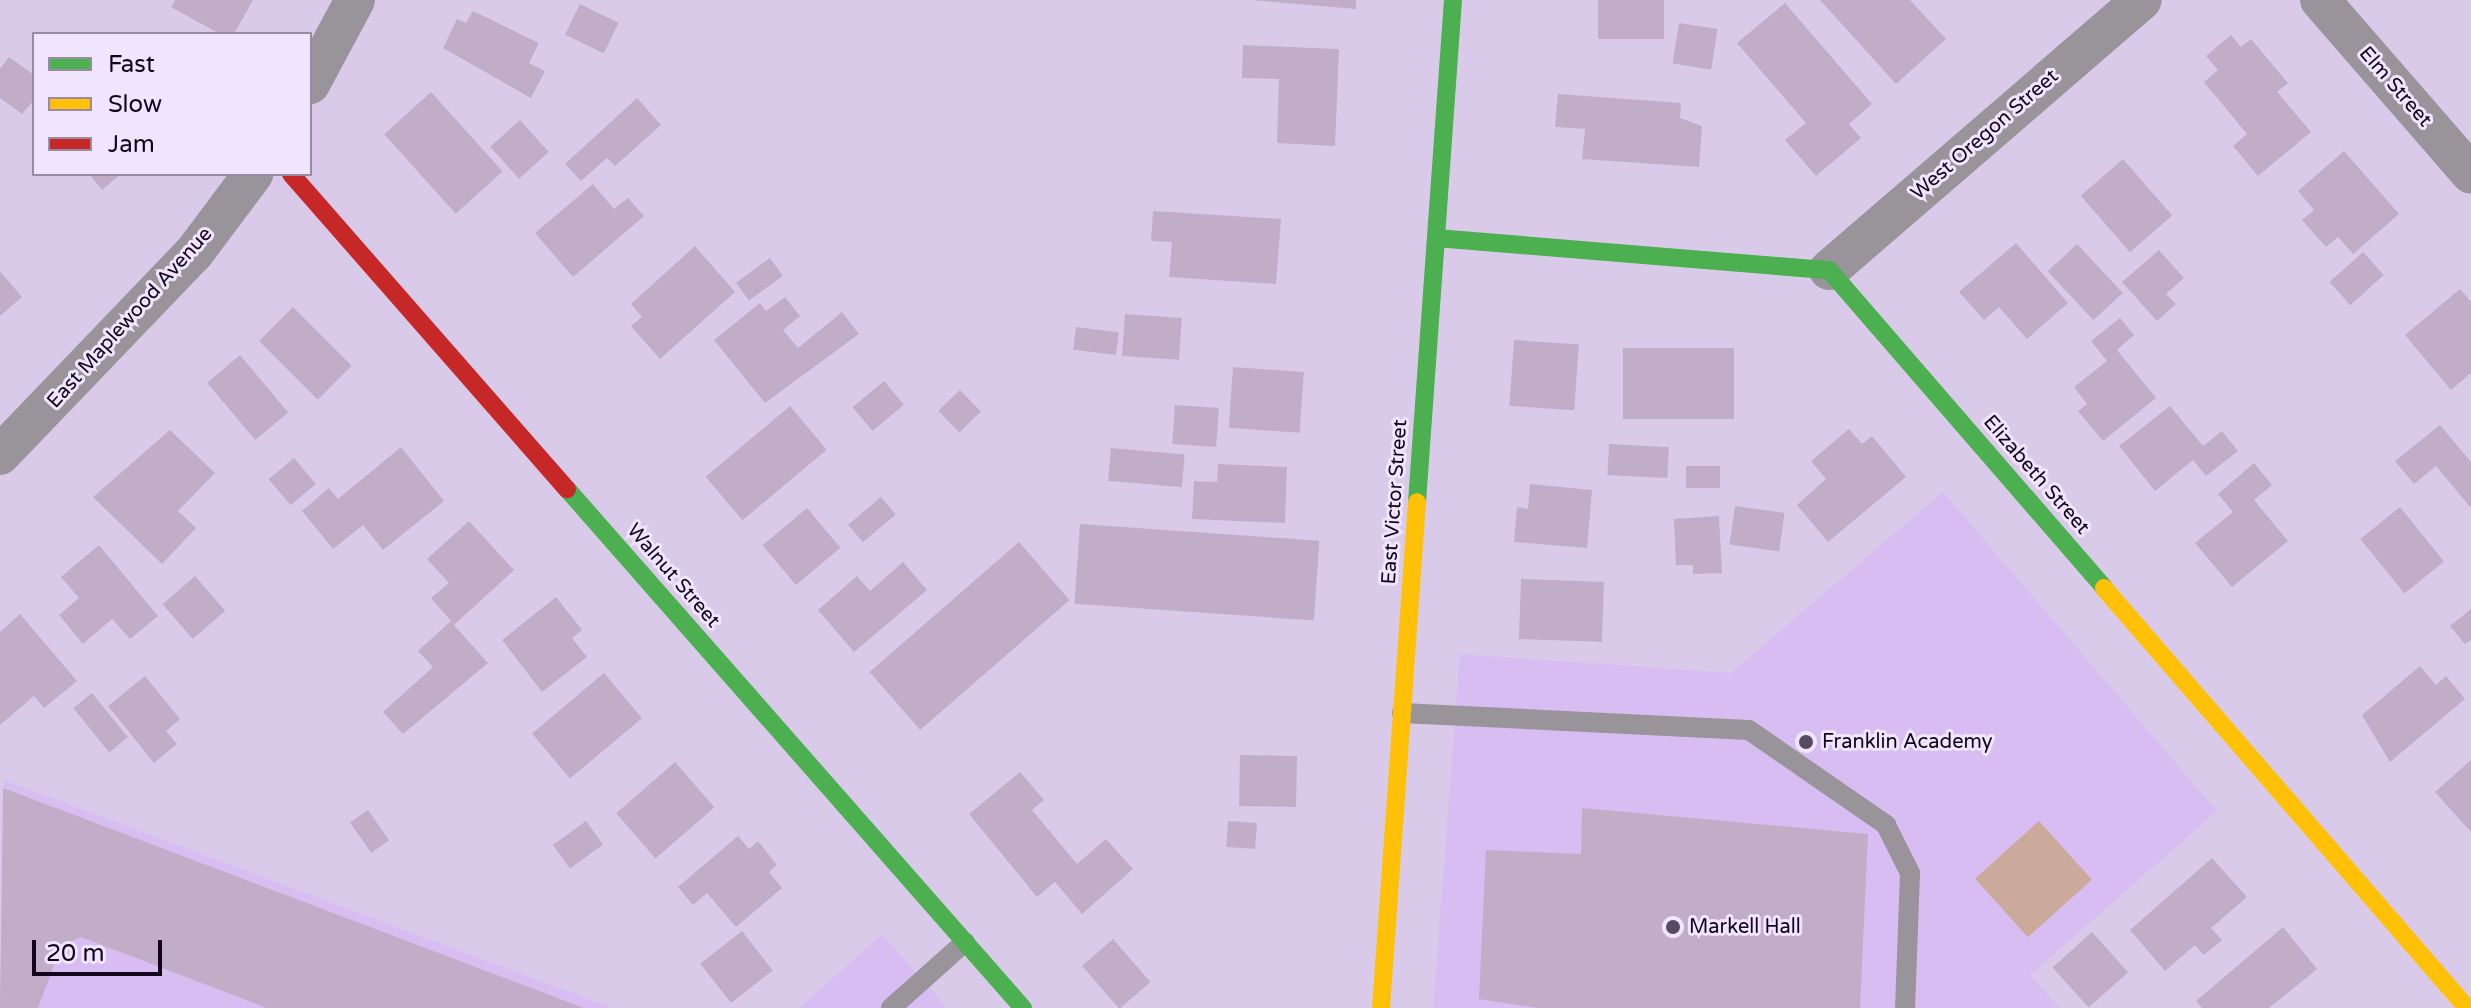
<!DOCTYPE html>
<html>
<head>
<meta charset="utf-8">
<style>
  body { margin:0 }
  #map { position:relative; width:2471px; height:1008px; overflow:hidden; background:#dacaea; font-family:"Varela Round",sans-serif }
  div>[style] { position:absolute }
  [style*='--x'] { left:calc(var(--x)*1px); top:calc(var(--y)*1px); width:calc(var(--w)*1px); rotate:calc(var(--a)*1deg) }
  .built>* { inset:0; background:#d7bdf1 }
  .green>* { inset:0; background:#cbaa9b; transform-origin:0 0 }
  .building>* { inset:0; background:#c1adc8; transform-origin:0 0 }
  .lane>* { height:20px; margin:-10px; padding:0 10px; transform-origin:10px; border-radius:10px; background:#98949a }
  .street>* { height:40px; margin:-20px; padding:0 20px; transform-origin:20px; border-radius:20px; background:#98949a }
  .fast>* { height:18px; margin:-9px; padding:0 9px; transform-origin:9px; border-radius:9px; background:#4caf50 }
  .slow>* { height:18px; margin:-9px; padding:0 9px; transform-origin:9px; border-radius:9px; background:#ffc107 }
  .jam>* { height:18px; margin:-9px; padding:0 9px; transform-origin:9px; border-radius:9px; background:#c62828 }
  .dots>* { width:22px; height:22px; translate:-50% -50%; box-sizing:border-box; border:4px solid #f1e5fe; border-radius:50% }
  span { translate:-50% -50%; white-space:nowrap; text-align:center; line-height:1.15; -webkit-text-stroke:6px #f1e5fe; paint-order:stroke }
  .street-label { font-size:20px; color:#11061a }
  .poi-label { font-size:20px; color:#11061a }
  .left { translate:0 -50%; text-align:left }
  .legend { position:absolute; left:32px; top:32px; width:280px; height:144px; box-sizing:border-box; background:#f1e5fe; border:2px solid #978ca3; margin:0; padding:10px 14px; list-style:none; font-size:24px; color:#11061a }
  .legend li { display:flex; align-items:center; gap:16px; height:40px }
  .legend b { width:40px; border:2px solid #978ca3 }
  .scale { position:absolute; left:32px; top:940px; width:130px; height:36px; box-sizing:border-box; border:4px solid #11061a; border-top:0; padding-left:10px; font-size:24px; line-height:28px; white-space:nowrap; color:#11061a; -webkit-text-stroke:6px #f1e5fe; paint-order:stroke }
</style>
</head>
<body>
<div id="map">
  <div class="built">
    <div style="clip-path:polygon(1943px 492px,2217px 811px,2030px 975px,2060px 1008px,1433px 1008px,1460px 654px,1731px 673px)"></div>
    <div style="clip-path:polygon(4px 780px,613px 1008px,0 1008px)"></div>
    <div style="clip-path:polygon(882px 934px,947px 1008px,800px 1008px)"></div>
  </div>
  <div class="green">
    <div style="left:2039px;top:821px;width:79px;height:86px;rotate:48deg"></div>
  </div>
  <div class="building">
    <div style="clip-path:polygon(175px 0,253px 0,234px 34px,220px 34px,171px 7px)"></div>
    <div style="clip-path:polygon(1250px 0,1356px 0,1356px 9px)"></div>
    <div style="left:1598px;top:0;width:66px;height:39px"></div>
    <div style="clip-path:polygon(1820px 0,1910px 0,1946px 39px,1896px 84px)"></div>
    <div style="clip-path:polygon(1785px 3px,1872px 104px,1849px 124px,1861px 138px,1816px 176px,1785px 140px,1806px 123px,1737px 43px)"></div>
    <div style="left:580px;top:4px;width:43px;height:34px;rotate:26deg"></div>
    <div style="clip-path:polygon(473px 11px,539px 43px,529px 63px,545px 71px,531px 98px,443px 48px,457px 19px,466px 23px)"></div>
    <div style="left:1679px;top:23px;width:39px;height:41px;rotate:9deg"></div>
    <div style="clip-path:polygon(2231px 35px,2241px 47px,2251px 39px,2288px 83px,2277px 92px,2311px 132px,2258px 176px,2233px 146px,2247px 134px,2204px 82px,2218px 70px,2206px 56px)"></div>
    <div style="clip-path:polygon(1243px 45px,1339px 49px,1335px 146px,1277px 143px,1279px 79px,1242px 78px)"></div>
    <div style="clip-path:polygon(9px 57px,34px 75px,34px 100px,22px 114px,0 98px,0 69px)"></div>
    <div style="left:431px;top:92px;width:107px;height:63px;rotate:48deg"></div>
    <div style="clip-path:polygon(1558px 94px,1681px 103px,1680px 118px,1702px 126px,1699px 167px,1582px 159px,1585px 129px,1555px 127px)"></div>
    <div style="clip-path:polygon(637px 98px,661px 125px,615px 166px,607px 158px,581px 181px,565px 164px)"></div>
    <div style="left:520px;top:120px;width:43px;height:40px;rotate:48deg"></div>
    <div style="clip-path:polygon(2344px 151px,2399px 214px,2353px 254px,2338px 237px,2326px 247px,2302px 220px,2314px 210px,2298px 191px)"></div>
    <div style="left:2123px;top:159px;width:75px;height:56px;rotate:49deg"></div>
    <div style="clip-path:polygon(89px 174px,121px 174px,102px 190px)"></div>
    <div style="clip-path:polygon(593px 184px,614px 209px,628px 198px,644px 216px,573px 277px,535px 233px)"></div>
    <div style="clip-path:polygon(1153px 211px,1281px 219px,1276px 284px,1169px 277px,1172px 242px,1151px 241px)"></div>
    <div style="clip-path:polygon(2016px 243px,2068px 303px,2027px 339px,1999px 307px,1984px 320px,1959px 292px)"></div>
    <div style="left:2077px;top:244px;width:67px;height:40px;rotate:47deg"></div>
    <div style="clip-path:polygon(695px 246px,735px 292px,660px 359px,631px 326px,642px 317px,631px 304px)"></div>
    <div style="clip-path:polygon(2159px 250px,2184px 278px,2166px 294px,2176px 304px,2157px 321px,2122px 282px)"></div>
    <div style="left:2363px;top:252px;width:31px;height:45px;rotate:48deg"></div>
    <div style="left:770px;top:258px;width:22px;height:42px;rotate:54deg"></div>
    <div style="clip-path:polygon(0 271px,22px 297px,0 316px)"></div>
    <div style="clip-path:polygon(2460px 289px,2471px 302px,2471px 373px,2451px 390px,2405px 335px)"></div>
    <div style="clip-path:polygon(785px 297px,800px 316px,783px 330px,798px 348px,842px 312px,859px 334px,765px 403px,714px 340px,760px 303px,766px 311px)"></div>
    <div style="left:293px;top:307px;width:83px;height:48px;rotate:45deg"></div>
    <div style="left:1125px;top:314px;width:57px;height:42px;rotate:4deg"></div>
    <div style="clip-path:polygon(2120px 318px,2134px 335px,2117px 350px,2156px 398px,2103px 441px,2078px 411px,2087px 404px,2074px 387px,2107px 361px,2091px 341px)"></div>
    <div style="left:1076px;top:327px;width:43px;height:23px;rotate:7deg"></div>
    <div style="left:1514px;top:340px;width:65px;height:66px;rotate:4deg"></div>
    <div style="left:1623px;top:348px;width:111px;height:71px"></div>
    <div style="left:240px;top:355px;width:75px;height:43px;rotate:50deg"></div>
    <div style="left:1233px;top:367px;width:71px;height:61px;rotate:4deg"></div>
    <div style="left:884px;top:381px;width:31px;height:41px;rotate:50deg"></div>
    <div style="left:960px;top:390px;width:30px;height:30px;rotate:46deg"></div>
    <div style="left:1175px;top:405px;width:44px;height:39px;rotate:4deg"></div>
    <div style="left:790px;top:406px;width:57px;height:110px;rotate:50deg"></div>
    <div style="clip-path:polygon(2170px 406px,2203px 446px,2222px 431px,2238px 451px,2206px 476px,2193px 460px,2155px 491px,2119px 446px)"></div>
    <div style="clip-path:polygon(2440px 425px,2471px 462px,2471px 508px,2436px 466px,2414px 484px,2395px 461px)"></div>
    <div style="clip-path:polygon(1849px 429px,1862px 444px,1872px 436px,1906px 477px,1828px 542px,1797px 505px,1826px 479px,1811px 461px)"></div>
    <div style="clip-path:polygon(170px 430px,215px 473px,178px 511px,196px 528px,162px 564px,93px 497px)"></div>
    <div style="left:1609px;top:444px;width:60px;height:31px;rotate:3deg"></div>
    <div style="clip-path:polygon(401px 447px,444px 501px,383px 550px,363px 525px,333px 549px,302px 511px,329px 488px,338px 499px)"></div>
    <div style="left:1111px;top:448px;width:74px;height:33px;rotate:5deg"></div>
    <div style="left:294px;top:458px;width:34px;height:33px;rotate:50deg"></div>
    <div style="clip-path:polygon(2254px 463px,2272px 485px,2254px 500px,2288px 541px,2232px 587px,2195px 543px,2233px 512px,2218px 494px)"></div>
    <div style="clip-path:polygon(1218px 464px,1287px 467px,1285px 523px,1192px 519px,1194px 481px,1217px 482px)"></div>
    <div style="left:1686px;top:466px;width:34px;height:22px"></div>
    <div style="clip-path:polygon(1530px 484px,1592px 490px,1587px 548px,1514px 542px,1517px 507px,1528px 509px)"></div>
    <div style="left:881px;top:497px;width:23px;height:43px;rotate:50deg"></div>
    <div style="left:1735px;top:506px;width:50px;height:39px;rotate:8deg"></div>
    <div style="left:2400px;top:507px;width:70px;height:51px;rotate:51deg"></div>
    <div style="left:807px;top:508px;width:52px;height:58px;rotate:50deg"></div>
    <div style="clip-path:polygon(1719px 516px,1722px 573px,1693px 574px,1693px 565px,1676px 565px,1674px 519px)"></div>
    <div style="clip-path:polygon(469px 521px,514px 570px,454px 625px,488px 663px,403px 734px,383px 712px,433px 667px,418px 651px,451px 621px,431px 598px,449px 583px,427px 559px)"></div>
    <div style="left:1080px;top:524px;width:240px;height:80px;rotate:4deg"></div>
    <div style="left:1019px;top:542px;width:77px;height:198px;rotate:49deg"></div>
    <div style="clip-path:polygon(99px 545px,158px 616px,130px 639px,112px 619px,83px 644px,59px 615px,79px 598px,61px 577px)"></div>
    <div style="clip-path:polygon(903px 562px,927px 590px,854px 652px,818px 610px,857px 576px,870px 591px)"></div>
    <div style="left:195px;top:576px;width:46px;height:43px;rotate:49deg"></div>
    <div style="left:1521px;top:579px;width:83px;height:60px;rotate:2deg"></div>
    <div style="clip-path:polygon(556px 597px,582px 630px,572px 638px,587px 657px,542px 692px,502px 640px)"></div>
    <div style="clip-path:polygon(2471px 609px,2471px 640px,2465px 644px,2450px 626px)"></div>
    <div style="clip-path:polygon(20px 614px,77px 681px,44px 708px,34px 696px,0 725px,0 632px)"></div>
    <div style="clip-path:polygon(2420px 666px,2436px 685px,2446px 676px,2465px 699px,2390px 762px,2362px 715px)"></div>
    <div style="left:604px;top:673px;width:59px;height:94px;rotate:50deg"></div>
    <div style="clip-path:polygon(145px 676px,180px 719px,166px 731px,177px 744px,154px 763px,108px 706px)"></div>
    <div style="left:92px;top:693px;width:57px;height:24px;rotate:51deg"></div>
    <div style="left:1240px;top:755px;width:57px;height:51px;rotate:1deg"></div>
    <div style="clip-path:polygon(2471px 760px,2471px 832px,2435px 792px)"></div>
    <div style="left:675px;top:762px;width:60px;height:78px;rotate:49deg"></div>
    <div style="clip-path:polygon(1020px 772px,1044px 800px,1032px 810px,1077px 864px,1106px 839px,1133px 869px,1082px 914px,1055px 882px,1037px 897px,969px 814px)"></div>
    <div style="clip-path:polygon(3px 788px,584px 1008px,267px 1008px,81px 937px,61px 946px,38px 1008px,0 1008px)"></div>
    <div style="clip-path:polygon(1582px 808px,1868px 834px,1860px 1008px,1538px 1008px,1479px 999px,1486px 850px,1581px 854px)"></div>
    <div style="left:368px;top:810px;width:37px;height:22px;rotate:55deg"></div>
    <div style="left:586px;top:821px;width:29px;height:41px;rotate:54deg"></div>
    <div style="left:1228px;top:821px;width:29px;height:26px;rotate:4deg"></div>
    <div style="clip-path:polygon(738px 836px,749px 849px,758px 841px,777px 865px,769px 872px,782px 888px,736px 927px,707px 893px,693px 905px,678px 887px)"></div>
    <div style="clip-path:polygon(2212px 858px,2247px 897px,2211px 928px,2222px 940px,2204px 955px,2195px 945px,2165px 971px,2130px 930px)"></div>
    <div style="clip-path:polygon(2283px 927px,2317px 969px,2269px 1008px,2202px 1008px,2196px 1001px)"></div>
    <div style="left:742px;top:931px;width:50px;height:53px;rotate:52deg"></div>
    <div style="left:2092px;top:932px;width:54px;height:53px;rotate:48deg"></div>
    <div style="left:1113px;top:939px;width:57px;height:41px;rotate:49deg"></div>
  </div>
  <div class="lane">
    <div style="--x:1402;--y:713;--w:347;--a:2.8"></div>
    <div style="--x:1749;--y:730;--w:167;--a:34.7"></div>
    <div style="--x:1886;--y:825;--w:54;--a:63.4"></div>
    <div style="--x:1910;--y:873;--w:135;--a:92.1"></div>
    <div style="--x:891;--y:1008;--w:99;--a:-41.7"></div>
  </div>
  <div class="street">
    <div style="--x:2320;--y:0;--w:230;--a:49"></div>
    <div style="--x:310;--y:84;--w:95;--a:-61.8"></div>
    <div style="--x:1829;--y:270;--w:413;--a:-40.8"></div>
    <div style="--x:0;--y:455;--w:280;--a:-46.2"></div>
    <div style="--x:194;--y:253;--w:99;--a:-53.2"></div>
  </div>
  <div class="fast">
    <div style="--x:1436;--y:238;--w:394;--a:4.7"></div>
    <div style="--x:1829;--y:270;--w:420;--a:49.1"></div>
    <div style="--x:567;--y:489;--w:691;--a:48.7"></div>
    <div style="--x:1417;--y:502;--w:503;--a:-85.9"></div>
  </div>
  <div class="slow">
    <div style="--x:2104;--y:588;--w:555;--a:49.16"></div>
    <div style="--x:1381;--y:1008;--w:507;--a:-85.93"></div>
  </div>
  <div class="jam">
    <div style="--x:291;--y:174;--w:419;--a:48.8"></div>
  </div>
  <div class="dots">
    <div style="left:1806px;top:742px;background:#574b63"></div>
    <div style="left:1673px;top:927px;background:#574b63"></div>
  </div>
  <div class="street-label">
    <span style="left:2395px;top:87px;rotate:49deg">Elm Street</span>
    <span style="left:1985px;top:135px;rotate:-41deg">West Oregon Street</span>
    <span style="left:130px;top:318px;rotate:-48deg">East Maplewood Avenue</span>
    <span style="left:2036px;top:475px;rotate:49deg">Elizabeth Street</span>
    <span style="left:1395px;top:502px;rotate:-86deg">East Victor Street</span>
    <span style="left:673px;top:576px;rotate:49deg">Walnut Street</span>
  </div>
  <div class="poi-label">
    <span class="left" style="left:1822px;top:742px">Franklin Academy</span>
    <span class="left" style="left:1689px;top:927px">Markell Hall</span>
  </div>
  <ul class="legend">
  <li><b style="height:10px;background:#4caf50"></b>Fast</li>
  <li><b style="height:10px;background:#ffc107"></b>Slow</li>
  <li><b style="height:10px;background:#c62828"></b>Jam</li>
  </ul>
  <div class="scale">20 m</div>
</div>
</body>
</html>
